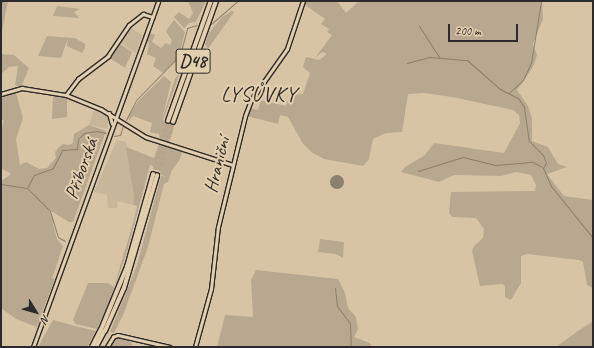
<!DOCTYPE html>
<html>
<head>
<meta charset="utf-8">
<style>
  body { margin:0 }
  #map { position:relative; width:594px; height:348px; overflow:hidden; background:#d8c4a5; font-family:Caveat,sans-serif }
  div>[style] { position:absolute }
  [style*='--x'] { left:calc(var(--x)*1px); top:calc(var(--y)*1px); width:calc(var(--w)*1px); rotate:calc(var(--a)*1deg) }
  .built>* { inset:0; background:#c8b69a }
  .green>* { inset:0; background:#b8a88f }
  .water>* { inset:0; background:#8c816f }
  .round { border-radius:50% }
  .stream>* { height:1px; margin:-0.5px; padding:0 0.5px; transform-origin:0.5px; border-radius:0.5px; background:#8c816f }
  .highway-tunnel>* { height:3.5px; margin-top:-1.75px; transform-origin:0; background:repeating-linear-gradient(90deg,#b5a58d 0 3.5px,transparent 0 5.5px) }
  .roads { filter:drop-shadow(1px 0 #2b2b2b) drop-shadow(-1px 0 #2b2b2b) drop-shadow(0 1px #2b2b2b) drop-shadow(0 -1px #2b2b2b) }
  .minor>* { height:2.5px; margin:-1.25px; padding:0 1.25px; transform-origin:1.25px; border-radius:1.25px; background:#e3cead }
  .major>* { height:3px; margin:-1.5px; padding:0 1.5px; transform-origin:1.5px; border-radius:1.5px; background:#e3cead }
  .highway>* { height:3.5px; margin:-1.75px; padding:0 1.75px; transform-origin:1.75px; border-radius:1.75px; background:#e3cead }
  span { translate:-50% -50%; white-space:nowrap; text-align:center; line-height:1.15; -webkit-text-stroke:4px #e3cead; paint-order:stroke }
  .shield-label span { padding:1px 3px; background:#e3cead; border:1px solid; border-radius:3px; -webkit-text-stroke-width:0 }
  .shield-label { font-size:18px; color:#2b2b2b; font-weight:700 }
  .street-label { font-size:19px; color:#2b2b2b }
  .quarter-label { font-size:21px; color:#2b2b2b; letter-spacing:1px }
  .frame { position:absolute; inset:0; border:2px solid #2b2b2b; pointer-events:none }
  .north { position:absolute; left:16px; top:292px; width:40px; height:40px; -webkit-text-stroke:3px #e3cead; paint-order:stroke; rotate:127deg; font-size:11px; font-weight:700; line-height:16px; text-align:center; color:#2b2b2b }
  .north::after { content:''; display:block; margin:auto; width:14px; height:18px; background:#2b2b2b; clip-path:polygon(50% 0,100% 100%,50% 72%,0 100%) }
  .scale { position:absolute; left:448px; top:24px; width:70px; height:18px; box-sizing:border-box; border:2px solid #2b2b2b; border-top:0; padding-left:5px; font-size:12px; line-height:14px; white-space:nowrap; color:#2b2b2b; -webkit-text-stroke:3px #e3cead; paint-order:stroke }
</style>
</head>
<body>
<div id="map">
  <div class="built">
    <div style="clip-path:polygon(129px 26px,142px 35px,136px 53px,118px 41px)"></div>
    <div style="clip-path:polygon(95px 107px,109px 118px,107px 129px,89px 125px)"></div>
    <div style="clip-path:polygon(117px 140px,126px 142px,134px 198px,133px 205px,118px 201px,117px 208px,108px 208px,107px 195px,94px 192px)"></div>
  </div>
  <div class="green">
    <div style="clip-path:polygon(1px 1px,8px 1px,1px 36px)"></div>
    <div style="clip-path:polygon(188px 1px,206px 1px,196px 22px,189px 23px,184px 28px,174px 17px,179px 12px,189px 19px,193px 13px)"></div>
    <div style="clip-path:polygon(305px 1px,337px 1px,346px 13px,359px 1px,542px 1px,543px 19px,533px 44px,537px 55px,533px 67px,517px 90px,528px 106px,532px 118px,532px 141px,548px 147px,558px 164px,567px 167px,547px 174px,564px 196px,593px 200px,593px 288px,587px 285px,583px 262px,579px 260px,527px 254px,521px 256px,521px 283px,511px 300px,505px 297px,505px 286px,502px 284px,480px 286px,472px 251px,474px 246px,483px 238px,484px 229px,476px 218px,452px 217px,449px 213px,451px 192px,535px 191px,536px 185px,531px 175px,516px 172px,501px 176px,454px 175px,439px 182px,401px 172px,405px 167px,425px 155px,434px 143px,504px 153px,520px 123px,519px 115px,513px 110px,452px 97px,424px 93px,408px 94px,402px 132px,386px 133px,373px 139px,369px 159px,363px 166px,324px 159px,313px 153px,303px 144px,288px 117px,280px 115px,278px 124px,247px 116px,250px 108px,258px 110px,261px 100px,286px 106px,290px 95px,303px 94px,310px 73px,303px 67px,306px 57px,319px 60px,327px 54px,322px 52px,315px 58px,332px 35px,327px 32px,329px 29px,321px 24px,325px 19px,304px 4px)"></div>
    <div style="clip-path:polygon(57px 6px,80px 9px,74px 12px,79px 18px,53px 16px)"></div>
    <div style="clip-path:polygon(232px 11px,234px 12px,208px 49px,205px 44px,209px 33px,222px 17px)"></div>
    <div style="clip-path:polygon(174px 20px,185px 32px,183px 40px,179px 58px,163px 73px,153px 66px,156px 58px,147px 54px,149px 43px,147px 42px,150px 33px,155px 35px,152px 42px,161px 48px,166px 43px,170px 45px,172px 41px,166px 31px)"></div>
    <div style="clip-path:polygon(47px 36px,75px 38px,85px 44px,85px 48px,82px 53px,67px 46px,68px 38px,61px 58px,38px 56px)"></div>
    <div style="clip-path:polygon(119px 43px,132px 52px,125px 68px,108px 57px)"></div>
    <div style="clip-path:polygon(1px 54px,14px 55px,29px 68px,21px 87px,15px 85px,18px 66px,9px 67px,1px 74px)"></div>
    <div style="clip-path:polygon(180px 73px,163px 120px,175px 123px,169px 143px,160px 140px,159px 134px,150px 132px,152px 123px,133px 116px,129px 121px,129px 115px,139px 100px,164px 76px,171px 82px,162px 120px,175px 79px)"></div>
    <div style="clip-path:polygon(16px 93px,23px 118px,16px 139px,20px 165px,26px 162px,39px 169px,47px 168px,56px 158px,55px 152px,59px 147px,63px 144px,69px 145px,73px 143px,74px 134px,89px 125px,106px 131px,73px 222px,69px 222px,48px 209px,54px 221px,53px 224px,57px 239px,63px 246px,52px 279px,55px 278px,37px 327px,16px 319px,1px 308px,1px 181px,11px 174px,1px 168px,1px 133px,4px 120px,1px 120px,1px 96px)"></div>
    <div style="clip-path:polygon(53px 94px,67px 98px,67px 117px,52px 119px)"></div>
    <div style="clip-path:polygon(159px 144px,183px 150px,179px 161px,172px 170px,168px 182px,164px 184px,148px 247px,124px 313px,114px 333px,110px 332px,137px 265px,161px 176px,166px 177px,160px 174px,161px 169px,150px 165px,127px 252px,106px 310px,97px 329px,76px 324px,73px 320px,88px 283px,108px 283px,114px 287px,134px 220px,137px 206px,133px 205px,134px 197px,126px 147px,154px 158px)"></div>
    <div style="clip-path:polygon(320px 239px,344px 242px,343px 258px,336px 254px,318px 252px)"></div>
    <div style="clip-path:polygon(256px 270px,338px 279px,345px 293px,348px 308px,356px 317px,358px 329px,354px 337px,370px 343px,372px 347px,217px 347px,225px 315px,253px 317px,251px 280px)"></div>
    <div style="clip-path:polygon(53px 320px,75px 326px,96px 331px,87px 347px,38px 347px)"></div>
    <div style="clip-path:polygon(593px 321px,593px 347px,556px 347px,578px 331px)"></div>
    <div style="clip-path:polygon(119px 336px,129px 338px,133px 347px,109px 347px,115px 337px)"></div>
  </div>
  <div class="water">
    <div class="round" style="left:330px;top:175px;width:14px;height:14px"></div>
  </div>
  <div class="stream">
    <div style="--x:1;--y:3;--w:2;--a:-63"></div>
    <div style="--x:211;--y:24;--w:35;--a:-41"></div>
    <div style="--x:419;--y:26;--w:37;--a:57"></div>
    <div style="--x:407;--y:63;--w:24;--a:-15"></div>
    <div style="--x:430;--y:57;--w:37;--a:5"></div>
    <div style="--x:467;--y:60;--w:44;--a:41.3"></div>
    <div style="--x:500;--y:89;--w:20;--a:27"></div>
    <div style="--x:518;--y:98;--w:11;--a:56"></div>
    <div style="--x:524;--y:107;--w:34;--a:82"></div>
    <div style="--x:529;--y:141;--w:20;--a:45"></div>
    <div style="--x:543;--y:155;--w:9;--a:69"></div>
    <div style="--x:546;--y:163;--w:6;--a:121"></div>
    <div style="--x:543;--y:168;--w:20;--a:66"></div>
    <div style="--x:551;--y:186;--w:67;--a:51.1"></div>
    <div style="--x:509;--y:93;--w:19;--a:-43"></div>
    <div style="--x:523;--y:80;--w:19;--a:-65"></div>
    <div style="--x:531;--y:63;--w:63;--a:-80.8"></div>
    <div style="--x:126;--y:120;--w:22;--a:-63"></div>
    <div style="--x:136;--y:100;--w:63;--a:-45.6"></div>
    <div style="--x:180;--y:55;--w:28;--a:-75"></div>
    <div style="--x:187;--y:28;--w:10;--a:-17"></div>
    <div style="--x:114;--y:136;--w:6;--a:-9"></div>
    <div style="--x:120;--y:135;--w:9;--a:-72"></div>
    <div style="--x:418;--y:171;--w:47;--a:-17.3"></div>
    <div style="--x:463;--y:157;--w:34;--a:14"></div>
    <div style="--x:496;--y:165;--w:37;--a:-5"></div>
    <div style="--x:533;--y:162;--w:10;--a:29"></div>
    <div style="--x:1;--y:184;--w:26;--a:9"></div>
    <div style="--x:27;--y:188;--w:15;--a:-62"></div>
    <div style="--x:34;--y:175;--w:20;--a:-20"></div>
    <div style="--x:53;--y:168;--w:20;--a:-63"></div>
    <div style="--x:62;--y:150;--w:15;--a:-4"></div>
    <div style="--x:77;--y:149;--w:10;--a:-84"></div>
    <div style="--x:78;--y:139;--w:8;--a:-45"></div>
    <div style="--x:84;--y:133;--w:13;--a:-9"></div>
    <div style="--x:97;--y:131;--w:9;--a:13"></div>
    <div style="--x:28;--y:189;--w:31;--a:45"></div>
    <div style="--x:50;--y:211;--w:27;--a:73"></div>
    <div style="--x:58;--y:237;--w:8;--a:30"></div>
    <div style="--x:335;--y:288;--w:18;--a:84"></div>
    <div style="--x:337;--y:306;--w:21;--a:53"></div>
    <div style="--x:350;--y:323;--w:24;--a:88"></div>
  </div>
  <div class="highway-tunnel">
    <div style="--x:153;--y:175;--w:56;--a:-74.5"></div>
    <div style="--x:157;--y:176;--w:56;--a:-73.5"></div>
  </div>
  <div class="roads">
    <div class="minor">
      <div style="--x:1;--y:94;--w:22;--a:-16"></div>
      <div style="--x:22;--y:88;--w:45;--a:9"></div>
      <div style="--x:66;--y:95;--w:38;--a:22"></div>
      <div style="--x:101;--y:109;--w:53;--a:31.9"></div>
      <div style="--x:146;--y:137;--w:91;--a:17.8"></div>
      <div style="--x:66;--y:95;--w:20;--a:-53"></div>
      <div style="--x:78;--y:79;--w:38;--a:-37"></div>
      <div style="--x:108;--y:56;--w:37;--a:-56"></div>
      <div style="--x:129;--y:25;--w:18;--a:-38"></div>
      <div style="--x:143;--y:14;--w:10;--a:17"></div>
      <div style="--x:107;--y:347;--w:12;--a:-59"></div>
      <div style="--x:113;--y:337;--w:5;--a:-22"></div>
      <div style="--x:118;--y:335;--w:53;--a:13"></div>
      <div style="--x:195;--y:347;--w:60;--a:-74.6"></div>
      <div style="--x:211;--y:289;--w:62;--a:-83.6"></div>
      <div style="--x:218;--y:227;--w:114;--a:-76.3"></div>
      <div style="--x:245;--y:116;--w:17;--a:-69"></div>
      <div style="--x:251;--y:100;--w:62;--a:-54.8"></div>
      <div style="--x:287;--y:49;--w:51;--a:-71.6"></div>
    </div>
    <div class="major">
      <div style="--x:109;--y:113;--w:11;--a:75"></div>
      <div style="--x:33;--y:347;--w:368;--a:-70.1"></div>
    </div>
    <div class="highway">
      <div style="--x:168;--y:121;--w:127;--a:-70.3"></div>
      <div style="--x:173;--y:122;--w:128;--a:-70.4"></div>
      <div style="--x:101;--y:330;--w:68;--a:-67.6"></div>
      <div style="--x:127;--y:267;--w:96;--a:-74.2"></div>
      <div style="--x:105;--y:331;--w:47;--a:-66.2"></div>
      <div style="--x:124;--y:288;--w:117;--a:-73.6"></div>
      <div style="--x:92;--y:347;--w:18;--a:-63"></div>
      <div style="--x:96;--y:347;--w:17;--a:-62"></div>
    </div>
  </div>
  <div class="shield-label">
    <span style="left:193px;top:61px">D48</span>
  </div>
  <div class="street-label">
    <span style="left:218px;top:165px;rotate:-76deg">Hraniční</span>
    <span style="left:82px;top:169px;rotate:-70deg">Příborská</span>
  </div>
  <div class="quarter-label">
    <span style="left:259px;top:94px">LYSŮVKY</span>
  </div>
  <div class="frame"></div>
  <div class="north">N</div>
  <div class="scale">200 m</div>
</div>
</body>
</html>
